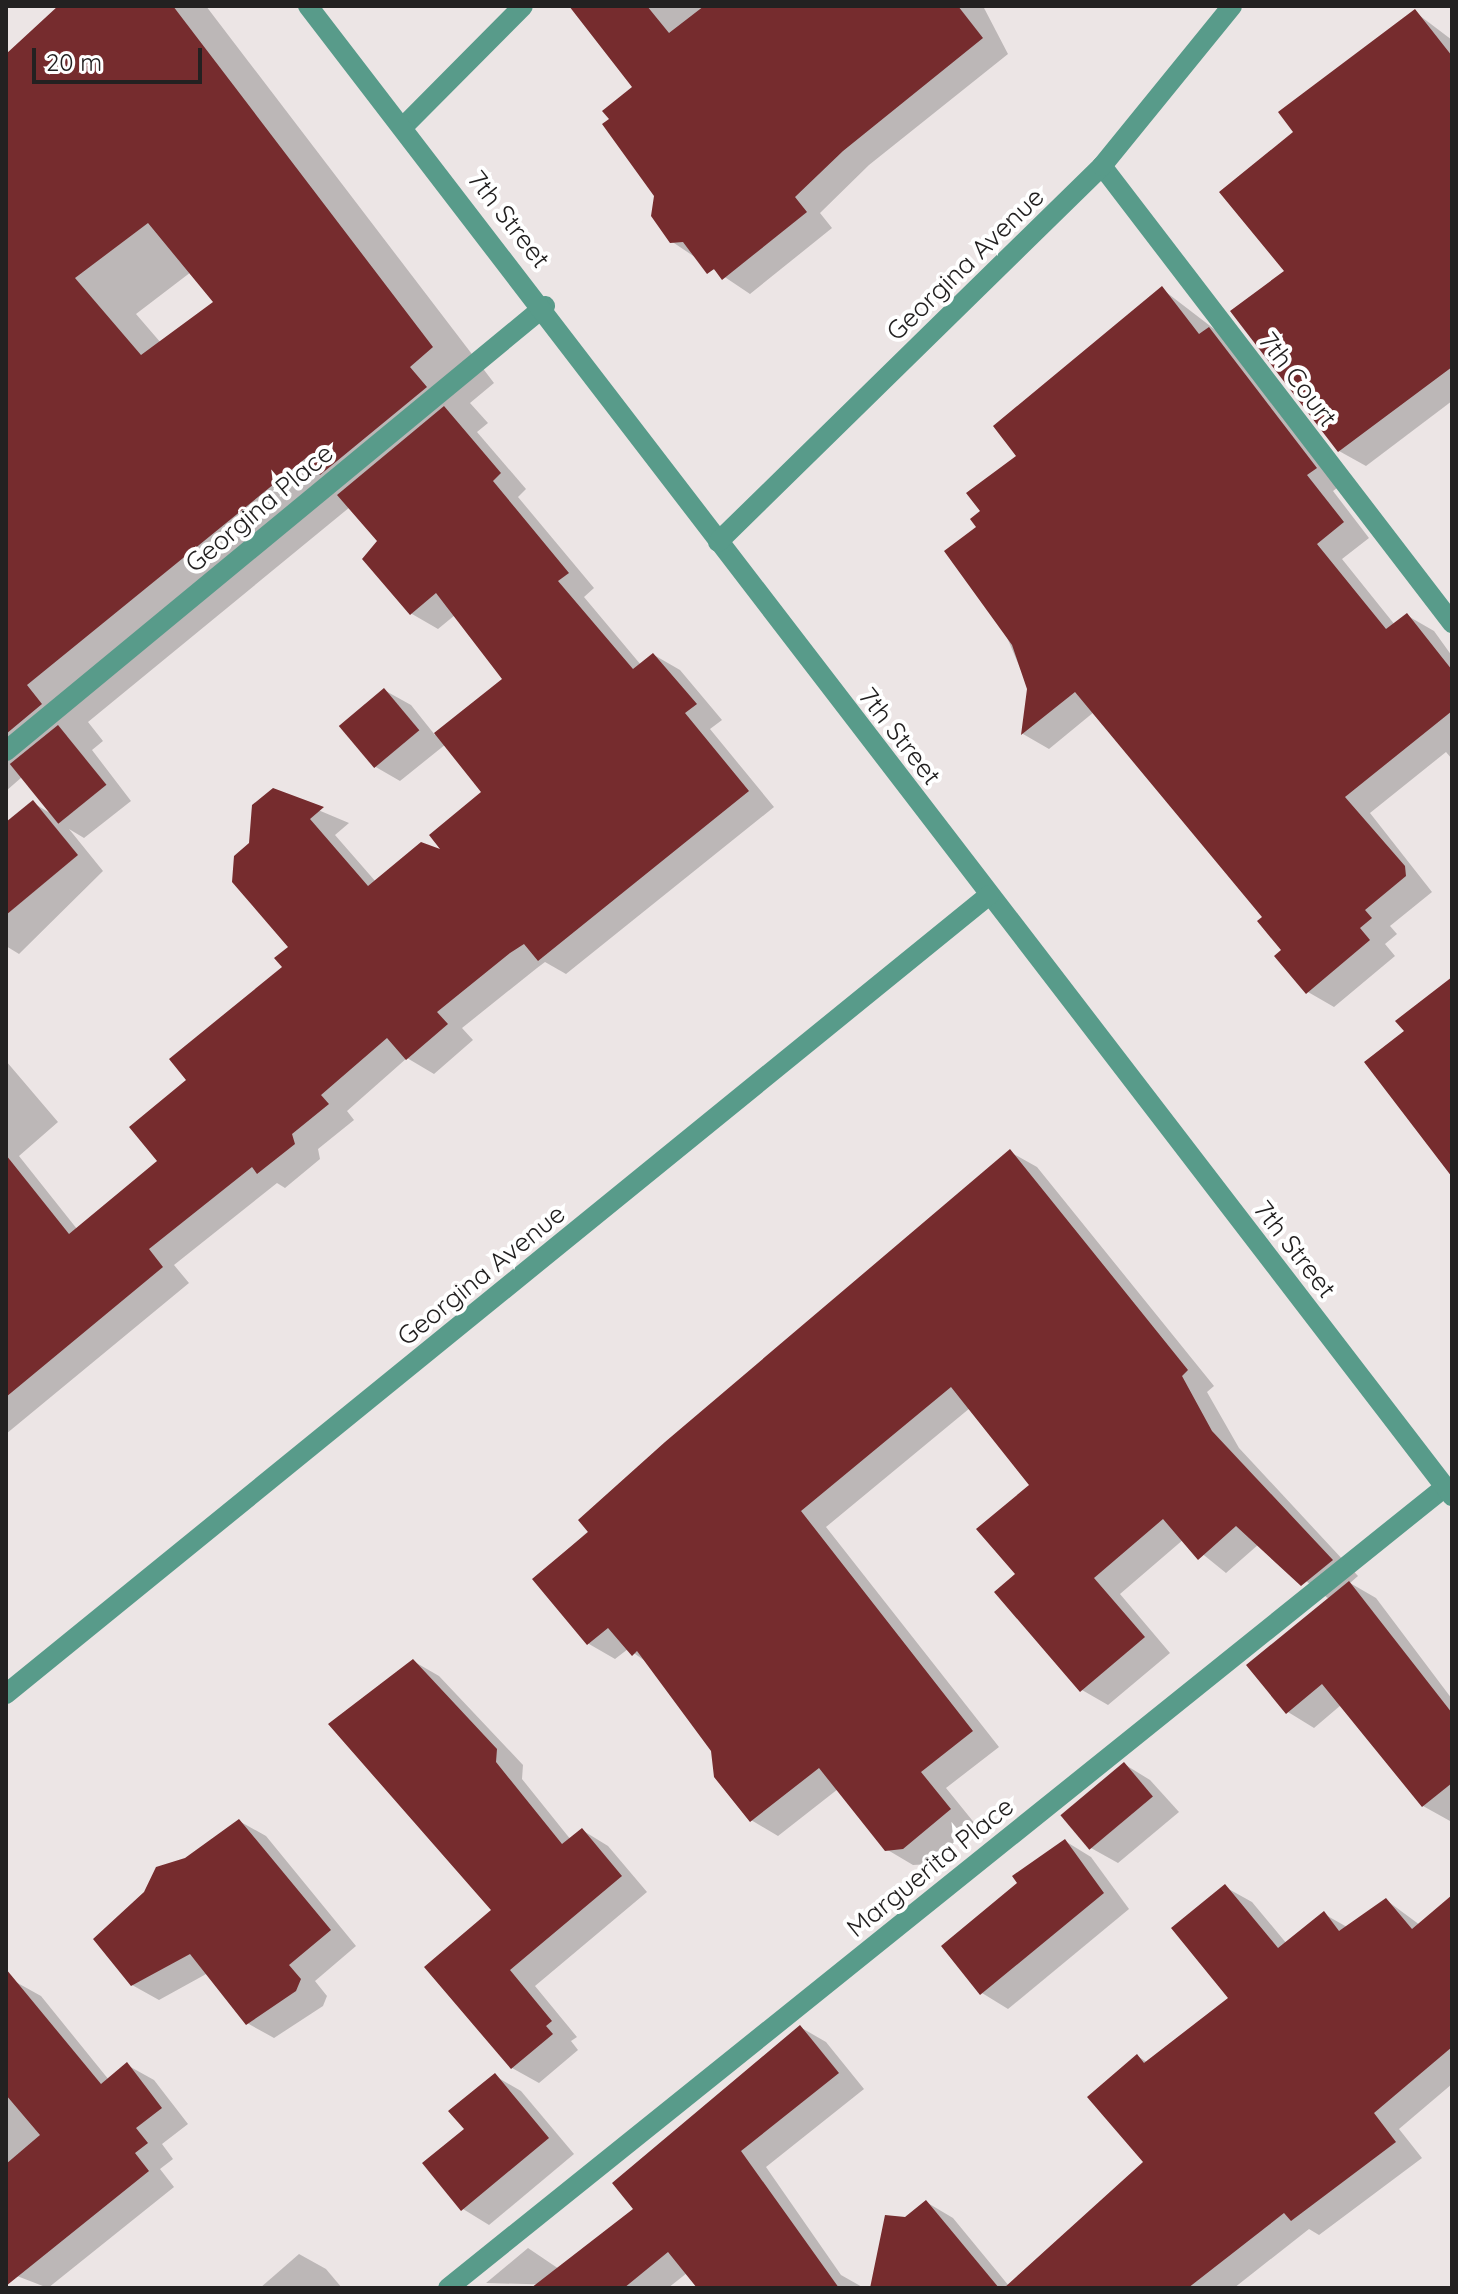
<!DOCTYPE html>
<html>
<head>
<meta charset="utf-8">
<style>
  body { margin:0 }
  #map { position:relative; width:1458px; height:2294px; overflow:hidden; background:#ece5e5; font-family:Quicksand,sans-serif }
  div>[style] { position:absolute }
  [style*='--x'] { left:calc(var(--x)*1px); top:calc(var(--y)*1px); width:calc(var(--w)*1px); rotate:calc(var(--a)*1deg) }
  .shadow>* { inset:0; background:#0003 }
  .building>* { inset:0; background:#762c2e; transform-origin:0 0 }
  .service>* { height:20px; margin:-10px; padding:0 10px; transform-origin:10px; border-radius:10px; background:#589b8a }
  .minor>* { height:20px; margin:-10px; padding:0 10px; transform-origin:10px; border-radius:10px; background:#589b8a }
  span { translate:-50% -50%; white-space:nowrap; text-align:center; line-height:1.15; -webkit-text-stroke:8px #fff; paint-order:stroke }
  .street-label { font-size:26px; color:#232121 }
  .frame { position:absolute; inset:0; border:8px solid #232121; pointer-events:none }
  .scale { position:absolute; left:32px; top:48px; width:170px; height:36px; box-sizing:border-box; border:4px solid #232121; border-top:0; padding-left:10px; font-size:24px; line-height:28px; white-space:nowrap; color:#232121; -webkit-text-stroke:6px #fff; paint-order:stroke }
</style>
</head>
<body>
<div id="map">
  <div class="shadow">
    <div style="clip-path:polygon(evenodd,61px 6px,206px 6px,494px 383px,470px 403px,488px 423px,477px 432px,526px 489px,518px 497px,594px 588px,584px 597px,641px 665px,654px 655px,680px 670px,722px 720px,710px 729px,774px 807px,566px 974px,545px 962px,537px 968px,462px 1028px,473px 1040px,434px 1074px,407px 1058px,347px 1111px,354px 1120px,318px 1149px,320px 1159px,285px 1188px,277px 1183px,174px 1265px,189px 1283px,6px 1434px,6px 1061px,58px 1122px,19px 1156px,77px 1229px,159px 1162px,188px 1080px,285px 967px,291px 947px,251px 844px,273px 791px,349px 823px,335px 835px,376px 882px,447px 853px,484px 792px,446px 744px,400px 781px,374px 766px,384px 690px,411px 705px,435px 735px,505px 680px,455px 615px,438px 629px,412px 614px,379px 541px,350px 507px,88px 722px,103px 741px,92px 750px,131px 801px,84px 838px,69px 829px,103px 871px,19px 954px,6px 946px,6px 827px,33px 803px,50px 813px,22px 777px,6px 791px,6px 56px,61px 6px,191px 272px,216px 302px,161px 343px,136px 314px,191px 272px)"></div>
    <div style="clip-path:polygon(575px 6px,983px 6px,1008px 54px,869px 165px,820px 213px,832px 228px,750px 294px,671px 241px,635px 87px)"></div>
    <div style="clip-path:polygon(1415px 12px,1452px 40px,1452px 401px,1366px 466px,1339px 451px,1287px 271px,1295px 132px)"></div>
    <div style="clip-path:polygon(1162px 289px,1235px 345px,1342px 484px,1333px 491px,1369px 538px,1342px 559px,1395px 625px,1408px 616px,1434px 631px,1452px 656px,1452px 759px,1446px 752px,1370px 813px,1432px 892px,1390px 926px,1397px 934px,1385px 944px,1395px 956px,1334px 1007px,1308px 992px,1265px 917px,1094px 712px,1049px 749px,1023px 734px,1029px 689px,1003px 628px,979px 527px,983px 512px,1019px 457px)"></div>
    <div style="clip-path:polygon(1010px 1152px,1037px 1167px,1214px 1386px,1207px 1392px,1239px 1448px,1358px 1576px,1350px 1583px,1376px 1598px,1452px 1699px,1450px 1821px,1423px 1806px,1341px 1705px,1314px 1728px,1288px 1712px,1329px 1599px,1259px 1544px,1226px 1573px,1184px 1539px,1120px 1594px,1170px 1653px,1108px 1705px,1082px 1690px,1018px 1574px,1032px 1485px,970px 1408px,826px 1527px,999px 1747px,946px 1788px,976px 1825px,930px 1864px,913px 1865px,886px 1849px,838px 1789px,778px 1836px,751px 1820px,712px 1750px,648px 1663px,628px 1649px,615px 1659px,589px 1644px,535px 1579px)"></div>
    <div style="clip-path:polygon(413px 1661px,439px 1676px,523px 1765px,522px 1779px,571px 1840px,582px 1830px,608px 1846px,647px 1892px,535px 1986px,577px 2037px,571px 2041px,578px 2050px,539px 2083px,512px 2068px,494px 1910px)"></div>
    <div style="clip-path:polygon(1124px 1764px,1150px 1780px,1179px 1812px,1118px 1863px,1091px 1848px)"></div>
    <div style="clip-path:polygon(239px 1821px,266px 1836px,356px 1946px,315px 1981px,327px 1996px,323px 2006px,274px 2038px,247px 2023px,208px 1973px,159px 2000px,132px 1985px,186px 1860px)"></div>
    <div style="clip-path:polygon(1065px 1841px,1091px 1857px,1129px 1909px,1008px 2009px,982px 1993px)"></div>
    <div style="clip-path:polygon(1225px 1887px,1252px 1902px,1287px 1944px,1324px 1914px,1347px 1927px,1386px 1900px,1420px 1925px,1452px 1898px,1452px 2084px,1399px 2129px,1422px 2158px,1319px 2235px,1309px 2229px,1234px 2288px,872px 2288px,906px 2219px,926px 2202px,953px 2218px,1009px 2286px,1145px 2162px,1137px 2056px,1147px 2062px,1231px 1998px)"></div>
    <div style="clip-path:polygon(14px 1981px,41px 1996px,109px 2080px,127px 2065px,154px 2080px,188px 2124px,162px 2144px,173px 2159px,160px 2169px,174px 2187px,48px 2288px,17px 2276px,6px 2263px,6px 1988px)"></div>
    <div style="clip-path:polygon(800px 2027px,826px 2042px,864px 2089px,766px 2167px,841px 2275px,864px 2288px,700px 2288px,687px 2273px,668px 2288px,486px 2283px,528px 2248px,559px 2269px,636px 2209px)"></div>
    <div style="clip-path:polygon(495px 2076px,521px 2091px,574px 2154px,489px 2225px,463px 2209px,466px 2129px)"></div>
    <div style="clip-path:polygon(299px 2254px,326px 2269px,342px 2288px,260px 2288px)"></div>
  </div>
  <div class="building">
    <div style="clip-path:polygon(evenodd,58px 6px,173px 6px,433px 347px,410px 367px,427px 387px,320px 475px,306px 458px,27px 685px,42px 704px,6px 734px,6px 54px,58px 6px,148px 223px,213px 302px,141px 355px,75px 278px,148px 223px)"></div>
    <div style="clip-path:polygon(569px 6px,647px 6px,669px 33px,704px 6px,958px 6px,983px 38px,843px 151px,795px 197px,807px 212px,722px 280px,714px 269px,707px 274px,683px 242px,670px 243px,651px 216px,654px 196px,602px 124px,609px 119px,602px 111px,632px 87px)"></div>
    <div style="clip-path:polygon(1415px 9px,1452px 56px,1452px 367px,1338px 452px,1230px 311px,1284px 271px,1219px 192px,1293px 132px,1278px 112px)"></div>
    <div style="clip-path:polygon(1162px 286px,1199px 334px,1209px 327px,1317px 468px,1307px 475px,1344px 522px,1317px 544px,1386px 629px,1407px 613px,1452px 670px,1452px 711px,1345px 797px,1405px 866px,1406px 876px,1365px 910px,1372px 918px,1360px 928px,1370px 940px,1306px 994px,1274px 956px,1281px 950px,1257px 921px,1262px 917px,1075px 692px,1021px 735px,1027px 689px,1012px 645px,944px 551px,976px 527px,970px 519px,980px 511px,966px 493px,1016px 456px,993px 426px)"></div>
    <div style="clip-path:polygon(444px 406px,501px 473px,493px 481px,569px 573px,558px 581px,633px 669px,653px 653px,697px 704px,685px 713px,749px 791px,538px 961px,524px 944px,510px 953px,437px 1012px,448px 1024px,406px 1060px,387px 1038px,321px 1095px,329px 1104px,292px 1134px,295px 1144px,257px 1174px,252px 1167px,149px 1249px,163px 1267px,6px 1397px,6px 1155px,69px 1234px,157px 1161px,129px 1127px,186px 1080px,169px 1059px,282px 967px,274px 958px,288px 947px,232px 882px,234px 856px,249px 843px,252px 805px,273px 788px,324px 807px,310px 819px,368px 886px,421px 842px,440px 849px,429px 835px,481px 792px,434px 733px,502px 679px,436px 593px,410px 615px,362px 559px,377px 541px,337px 495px)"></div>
    <div style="left:384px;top:688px;width:55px;height:59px;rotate:50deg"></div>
    <div style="left:58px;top:725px;width:77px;height:62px;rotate:51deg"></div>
    <div style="clip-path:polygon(33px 800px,78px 855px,6px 915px,6px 822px)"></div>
    <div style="clip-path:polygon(1452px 977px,1452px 1177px,1364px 1062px,1404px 1031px,1395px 1021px)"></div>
    <div style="clip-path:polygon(1010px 1149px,1188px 1370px,1182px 1376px,1212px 1431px,1333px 1560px,1301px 1586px,1236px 1526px,1198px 1560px,1163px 1519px,1094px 1578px,1145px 1637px,1080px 1692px,994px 1592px,1015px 1574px,976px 1529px,1029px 1485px,951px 1387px,801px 1511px,973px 1731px,921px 1772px,951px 1809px,903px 1849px,885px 1851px,819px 1768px,750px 1822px,714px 1777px,711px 1751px,637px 1651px,632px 1656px,608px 1628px,587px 1645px,532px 1579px,588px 1532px,578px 1520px,665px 1442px)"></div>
    <div style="clip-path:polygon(1349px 1581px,1452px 1713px,1452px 1783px,1422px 1807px,1322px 1684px,1286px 1714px,1246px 1665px)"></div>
    <div style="clip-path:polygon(413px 1659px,497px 1749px,496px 1762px,562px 1844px,582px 1828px,622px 1876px,510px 1970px,552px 2021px,546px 2026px,553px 2034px,511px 2069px,424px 1967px,491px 1910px,328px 1724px)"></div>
    <div style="left:1124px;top:1762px;width:45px;height:83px;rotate:50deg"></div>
    <div style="clip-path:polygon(239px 1819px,331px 1930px,289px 1965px,301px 1979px,296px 1991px,246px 2025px,190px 1954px,131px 1986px,93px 1939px,144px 1892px,156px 1867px,185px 1858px)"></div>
    <div style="clip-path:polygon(1065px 1839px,1104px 1893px,980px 1995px,941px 1946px,1017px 1883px,1012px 1876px)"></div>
    <div style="clip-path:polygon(1225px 1884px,1278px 1948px,1324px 1911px,1339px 1931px,1386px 1898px,1412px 1929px,1452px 1895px,1452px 2047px,1374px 2113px,1396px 2142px,1291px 2221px,1284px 2213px,1188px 2288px,1004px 2288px,1143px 2162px,1087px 2097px,1137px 2054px,1144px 2063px,1228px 1998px,1171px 1928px)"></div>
    <div style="clip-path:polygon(6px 1969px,101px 2084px,127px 2062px,162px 2108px,136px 2128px,148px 2143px,135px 2153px,149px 2171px,6px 2286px,6px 2164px,40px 2135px,6px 2095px)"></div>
    <div style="clip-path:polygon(800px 2025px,839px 2073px,741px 2151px,839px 2288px,697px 2288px,668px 2252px,624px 2288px,531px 2288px,633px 2209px,612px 2183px)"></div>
    <div style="clip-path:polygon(495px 2073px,549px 2138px,461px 2211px,422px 2163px,464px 2129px,448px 2111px)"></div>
    <div style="clip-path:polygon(926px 2200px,999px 2288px,870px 2288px,885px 2215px,905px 2217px)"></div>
  </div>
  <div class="service">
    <div style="--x:403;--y:127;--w:170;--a:-45.2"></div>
    <div style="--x:1102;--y:166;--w:576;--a:52.55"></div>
    <div style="--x:6;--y:751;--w:699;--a:-39.54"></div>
    <div style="--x:448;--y:2288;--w:1279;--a:-38.78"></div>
  </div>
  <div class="minor">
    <div style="--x:308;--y:6;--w:1879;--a:52.48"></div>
    <div style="--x:718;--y:542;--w:537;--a:-44.4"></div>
    <div style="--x:1102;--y:166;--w:206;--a:-50.9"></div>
    <div style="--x:6;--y:1694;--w:1267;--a:-39.1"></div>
  </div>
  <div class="street-label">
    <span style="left:509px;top:219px;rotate:52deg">7th Street</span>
    <span style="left:965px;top:264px;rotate:-44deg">Georgina Avenue</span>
    <span style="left:1298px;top:379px;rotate:53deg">7th Court</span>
    <span style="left:259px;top:508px;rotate:-40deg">Georgina Place</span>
    <span style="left:900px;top:736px;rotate:52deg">7th Street</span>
    <span style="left:1295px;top:1249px;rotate:52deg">7th Street</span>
    <span style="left:481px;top:1275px;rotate:-39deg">Georgina Avenue</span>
    <span style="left:930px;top:1867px;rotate:-39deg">Marguerita Place</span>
  </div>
  <div class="frame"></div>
  <div class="scale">20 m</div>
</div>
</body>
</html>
